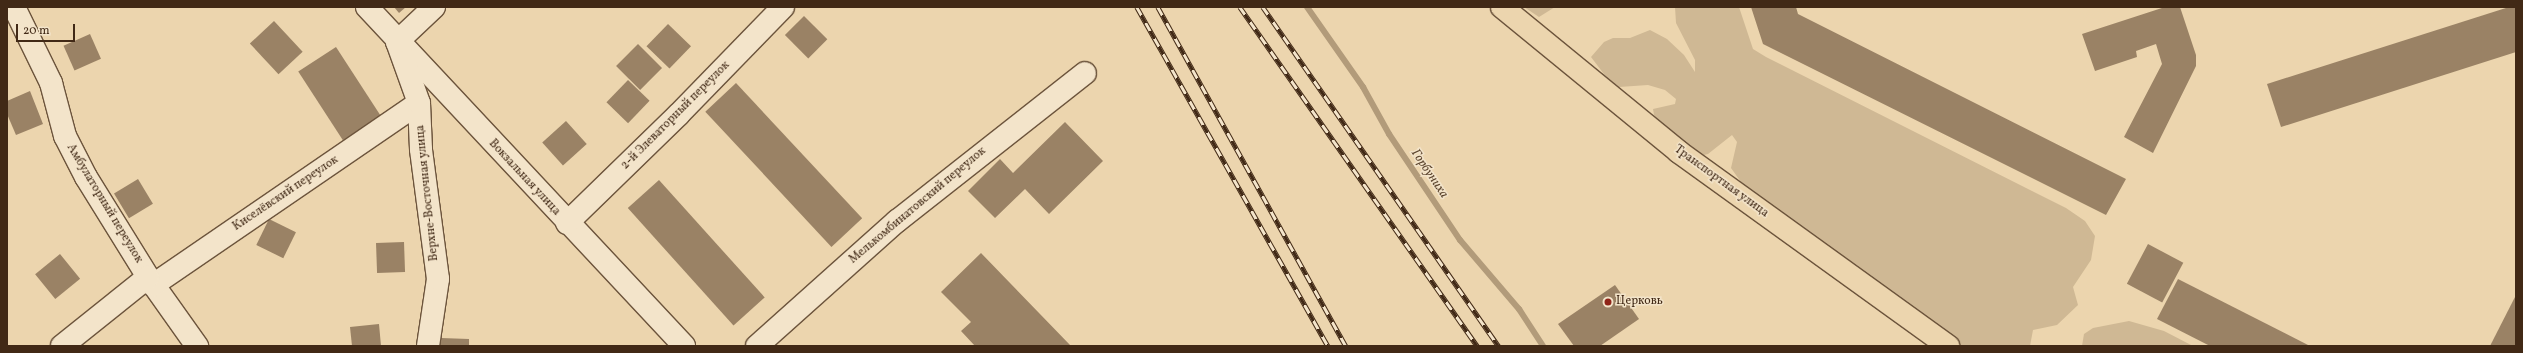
<!DOCTYPE html>
<html>
<head>
<meta charset="utf-8">
<style>
  body { margin:0 }
  #map { position:relative; width:2523px; height:353px; overflow:hidden; background:#ecd5ae; font-family:Vollkorn,serif }
  div>[style] { position:absolute }
  [style*='--x'] { left:calc(var(--x)*1px); top:calc(var(--y)*1px); width:calc(var(--w)*1px); rotate:calc(var(--a)*1deg) }
  .green>* { inset:0; background:#cfb894 }
  .stream>* { height:6px; margin:-3px; padding:0 3px; transform-origin:3px; border-radius:3px; background:#b29b7a }
  .building>* { inset:0; background:#9a8265; transform-origin:0 0 }
  .roads { filter:drop-shadow(1px 0 #6c543c) drop-shadow(-1px 0 #6c543c) drop-shadow(0 1px #6c543c) drop-shadow(0 -1px #6c543c) }
  .street>* { height:22px; margin:-11px; padding:0 11px; transform-origin:11px; border-radius:11px; background:#f3e4ca }
  .primary>* { height:22px; margin:-11px; padding:0 11px; transform-origin:11px; border-radius:11px; background:#ecd5ae }
  .rail>* { height:4.5px; margin-top:-2.25px; transform-origin:0; background:repeating-linear-gradient(90deg,#f3e4ca 0 9px,#412916 0 18px); box-sizing:border-box; border-block:1px solid #412916 }
  .dots>* { width:11px; height:11px; translate:-50% -50%; box-sizing:border-box; border:2px solid #f3e4ca; border-radius:50% }
  span { translate:-50% -50%; white-space:nowrap; text-align:center; line-height:1.15; -webkit-text-stroke:3px #f3e4ca; paint-order:stroke }
  .street-label { font-size:12px; color:#412916 }
  .poi-label { font-size:12px; color:#412916 }
  .left { translate:0 -50%; text-align:left }
  .water-label { font-size:13px; color:#5d462f; font-style:italic }
  .frame { position:absolute; inset:0; border:8px solid #412916; pointer-events:none }
  .scale { position:absolute; left:16px; top:24px; width:59px; height:18px; box-sizing:border-box; border:2px solid #412916; border-top:0; padding-left:5px; font-size:12px; line-height:14px; white-space:nowrap; color:#412916; -webkit-text-stroke:3px #f3e4ca; paint-order:stroke }
</style>
</head>
<body>
<div id="map">
  <div class="green">
    <div style="clip-path:polygon(1524px 7px,1555px 7px,1539px 17px)"></div>
    <div style="clip-path:polygon(1675px 7px,1739px 7px,1753px 49px,1766px 57px,2066px 208px,2085px 221px,2095px 236px,2091px 260px,2073px 287px,2078px 305px,2057px 325px,2033px 330px,2030px 346px,1961px 346px,1768px 205px,1741px 182px,1731px 168px,1737px 142px,1732px 135px,1708px 154px,1700px 156px,1662px 126px,1654px 115px,1653px 109px,1675px 104px,1676px 99px,1665px 90px,1648px 85px,1619px 87px,1610px 82px,1591px 57px,1604px 42px,1613px 38px,1630px 38px,1650px 30px,1667px 39px,1684px 55px,1695px 72px,1695px 60px,1676px 23px)"></div>
    <div style="clip-path:polygon(2129px 321px,2164px 331px,2193px 346px,2082px 346px,2084px 334px,2093px 328px)"></div>
  </div>
  <div class="stream">
    <div style="--x:1307;--y:7;--w:98;--a:55"></div>
    <div style="--x:1363;--y:87;--w:54;--a:61"></div>
    <div style="--x:1389;--y:134;--w:128;--a:56.2"></div>
    <div style="--x:1460;--y:240;--w:91;--a:49.5"></div>
    <div style="--x:1519;--y:309;--w:44;--a:57"></div>
  </div>
  <div class="building">
    <div style="clip-path:polygon(394px 7px,406px 7px,399px 13px)"></div>
    <div style="clip-path:polygon(1751px 7px,1796px 7px,1798px 14px,2126px 179px,2106px 215px,1763px 44px)"></div>
    <div style="clip-path:polygon(2165px 7px,2180px 7px,2196px 55px,2196px 66px,2153px 153px,2124px 137px,2162px 64px,2156px 44px,2136px 51px,2137px 57px,2095px 71px,2082px 34px)"></div>
    <div style="clip-path:polygon(2509px 7px,2516px 7px,2516px 52px,2281px 127px,2267px 84px)"></div>
    <div style="left:804px;top:16px;width:33px;height:27px;rotate:45deg"></div>
    <div style="left:274px;top:21px;width:42px;height:33px;rotate:47deg"></div>
    <div style="left:668px;top:24px;width:32px;height:31px;rotate:44deg"></div>
    <div style="left:90px;top:34px;width:27px;height:29px;rotate:66deg"></div>
    <div style="left:638px;top:44px;width:34px;height:31px;rotate:45deg"></div>
    <div style="left:336px;top:47px;width:82px;height:45px;rotate:57deg"></div>
    <div style="left:628px;top:80px;width:30px;height:31px;rotate:44deg"></div>
    <div style="left:736px;top:83px;width:185px;height:42px;rotate:47deg"></div>
    <div style="clip-path:polygon(30px 91px,43px 124px,16px 135px,7px 114px,7px 101px)"></div>
    <div style="left:566px;top:121px;width:31px;height:32px;rotate:48deg"></div>
    <div style="clip-path:polygon(1065px 122px,1103px 161px,1049px 214px,1025px 189px,995px 218px,968px 191px,1000px 159px,1013px 173px)"></div>
    <div style="left:138px;top:179px;width:29px;height:28px;rotate:59deg"></div>
    <div style="left:659px;top:180px;width:158px;height:42px;rotate:48deg"></div>
    <div style="left:269px;top:219px;width:30px;height:29px;rotate:26deg"></div>
    <div style="left:404px;top:242px;width:30px;height:28px;rotate:88deg"></div>
    <div style="left:2148px;top:244px;width:40px;height:45px;rotate:28deg"></div>
    <div style="clip-path:polygon(981px 253px,1071px 346px,975px 346px,961px 331px,971px 322px,941px 292px)"></div>
    <div style="left:60px;top:254px;width:32px;height:32px;rotate:51deg"></div>
    <div style="clip-path:polygon(2178px 279px,2310px 346px,2210px 346px,2157px 319px)"></div>
    <div style="clip-path:polygon(1615px 285px,1639px 319px,1600px 346px,1574px 346px,1558px 324px)"></div>
    <div style="clip-path:polygon(2516px 295px,2516px 346px,2490px 346px)"></div>
    <div style="clip-path:polygon(379px 324px,381px 346px,352px 346px,350px 327px)"></div>
    <div style="clip-path:polygon(441px 338px,469px 339px,469px 346px,440px 346px)"></div>
  </div>
  <div class="roads">
    <div class="street">
      <div style="--x:14;--y:7;--w:85;--a:64"></div>
      <div style="--x:51;--y:83;--w:55;--a:75.2"></div>
      <div style="--x:65;--y:136;--w:46;--a:62.9"></div>
      <div style="--x:86;--y:177;--w:118;--a:58.2"></div>
      <div style="--x:148;--y:277;--w:85;--a:54.6"></div>
      <div style="--x:367;--y:7;--w:464;--a:46.9"></div>
      <div style="--x:567;--y:223;--w:156;--a:-44.2"></div>
      <div style="--x:679;--y:114;--w:149;--a:-45.8"></div>
      <div style="--x:153;--y:285;--w:322;--a:-34.4"></div>
      <div style="--x:62;--y:346;--w:110;--a:-38.7"></div>
      <div style="--x:428;--y:346;--w:68;--a:-81.5"></div>
      <div style="--x:438;--y:279;--w:131;--a:-97.5"></div>
      <div style="--x:421;--y:149;--w:46;--a:-92.5"></div>
      <div style="--x:419;--y:103;--w:65;--a:-109.8"></div>
      <div style="--x:397;--y:42;--w:51;--a:-43.4"></div>
      <div style="--x:757;--y:346;--w:188;--a:-41.8"></div>
      <div style="--x:897;--y:221;--w:239;--a:-38.2"></div>
    </div>
    <div class="primary">
      <div style="--x:1502;--y:7;--w:229;--a:39.3"></div>
      <div style="--x:1679;--y:152;--w:332;--a:35.8"></div>
    </div>
  </div>
  <div class="rail">
    <div style="--x:1137;--y:7;--w:389;--a:60.6"></div>
    <div style="--x:1158;--y:7;--w:388;--a:61"></div>
    <div style="--x:1240;--y:7;--w:414;--a:55"></div>
    <div style="--x:1263;--y:7;--w:413;--a:55.2"></div>
  </div>
  <div class="dots">
    <div style="left:1608px;top:302px;background:#8f2418"></div>
  </div>
  <div class="street-label">
    <span style="left:676px;top:116px;rotate:-45deg">2-й Элеваторный переулок</span>
    <span style="left:524px;top:178px;rotate:47deg">Вокзальная улица</span>
    <span style="left:1721px;top:182px;rotate:36deg">Транспортная улица</span>
    <span style="left:428px;top:193px;rotate:-96deg">Верхне-Восточная улица</span>
    <span style="left:286px;top:194px;rotate:-34deg">Киселёвский переулок</span>
    <span style="left:104px;top:204px;rotate:59deg">Амбулаторный переулок</span>
    <span style="left:918px;top:206px;rotate:-40deg">Мелькомбинатовский переулок</span>
  </div>
  <div class="poi-label">
    <span class="left" style="left:1616px;top:302px">Церковь</span>
  </div>
  <div class="water-label">
    <span style="left:1429px;top:174px;rotate:56deg">Горбуниха</span>
  </div>
  <div class="frame"></div>
  <div class="scale">20 m</div>
</div>
</body>
</html>
